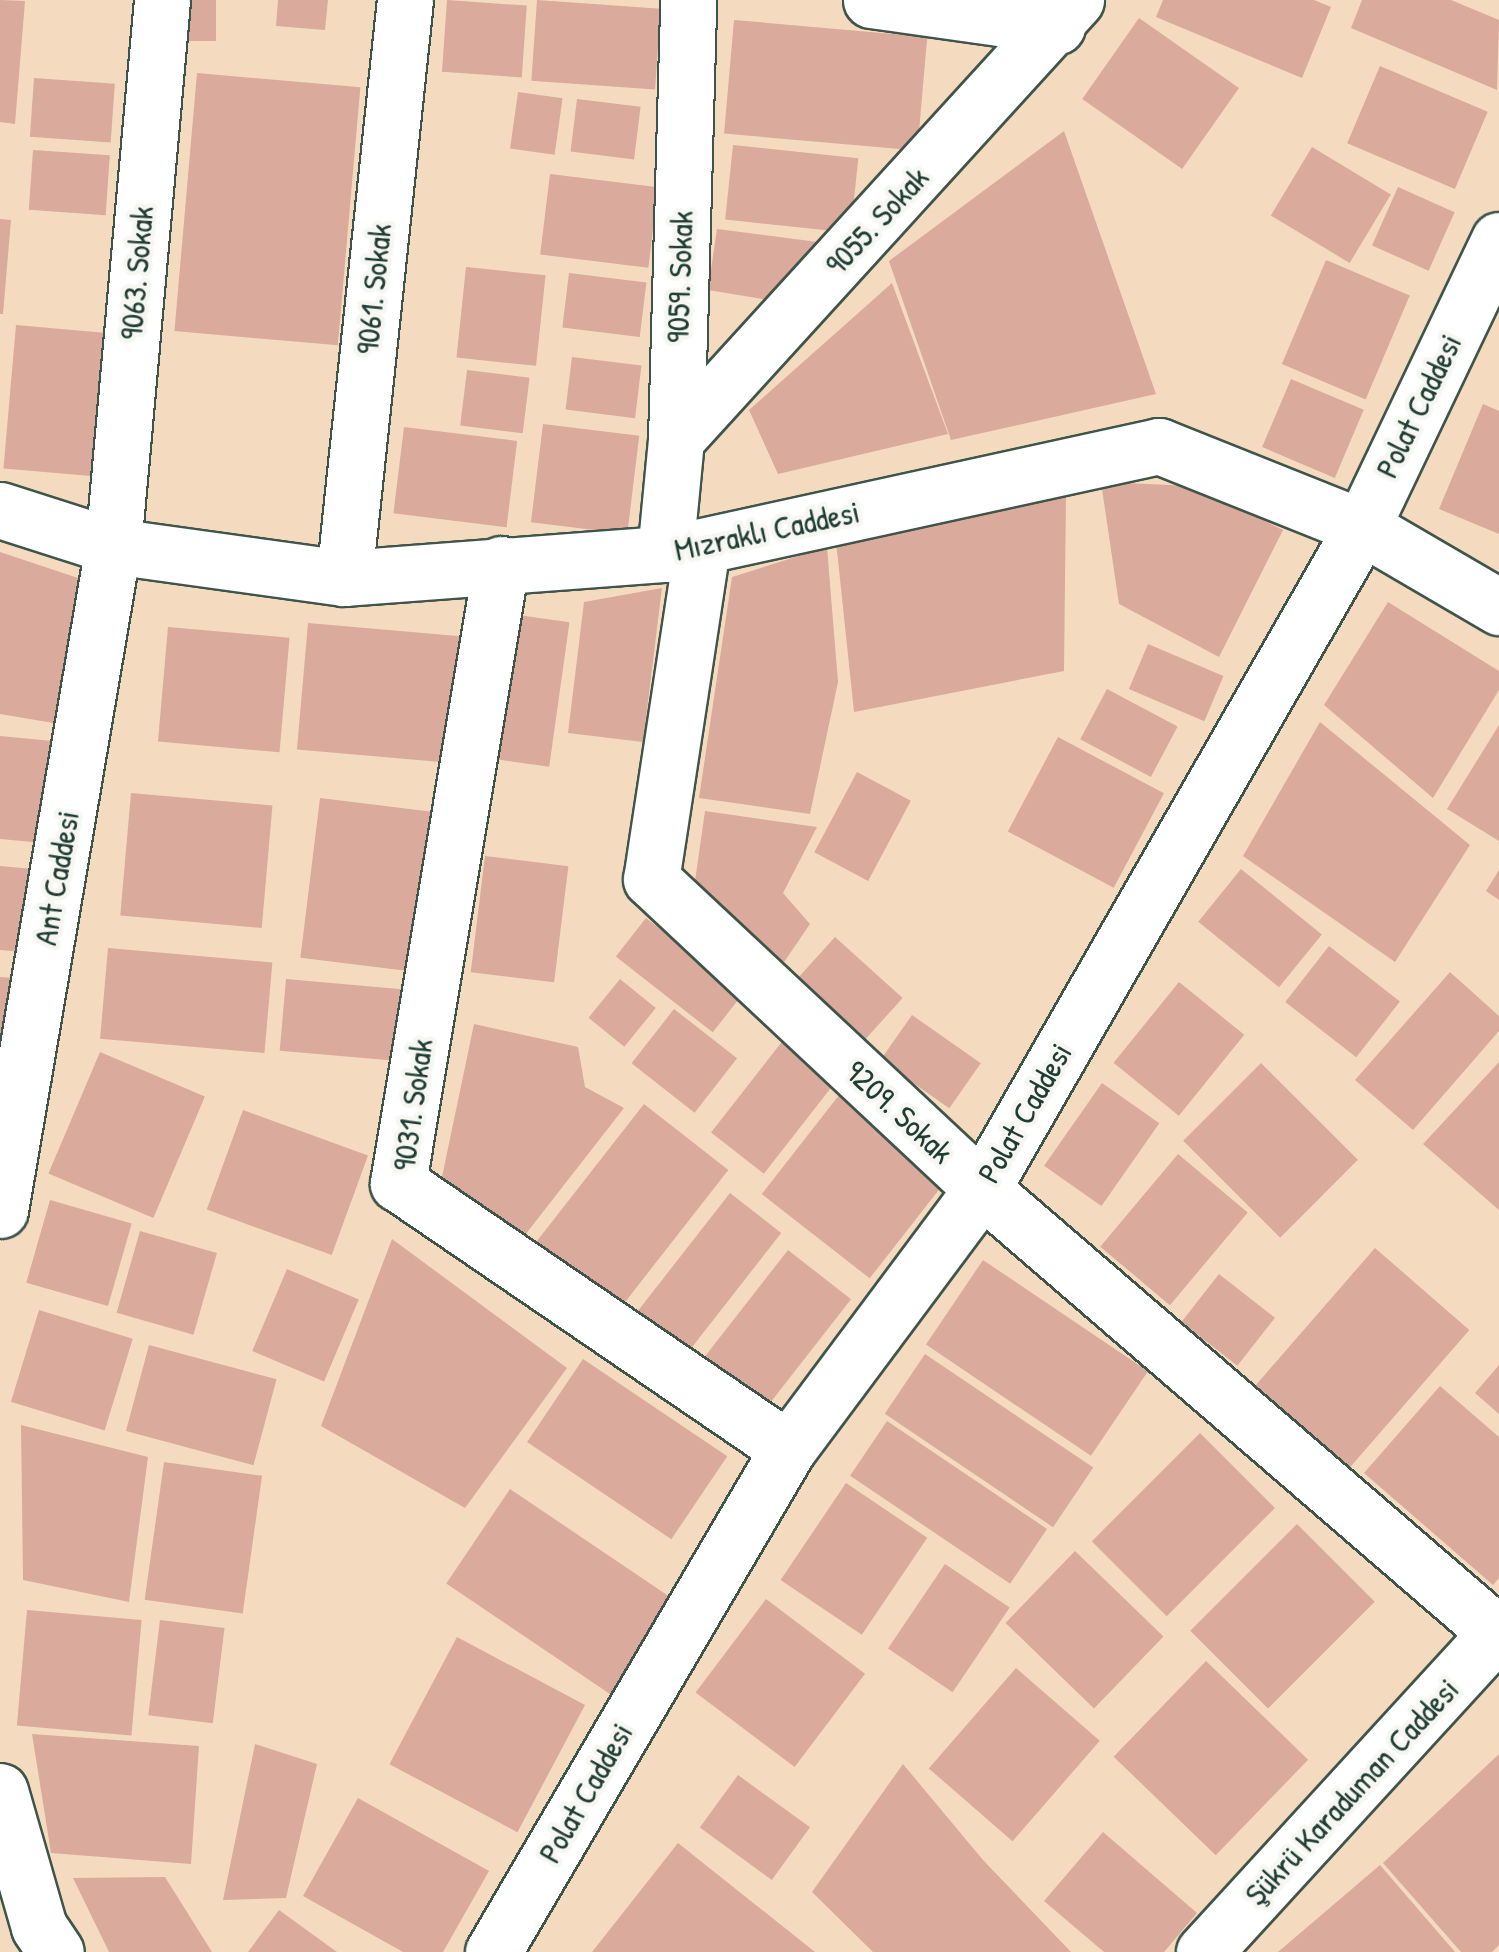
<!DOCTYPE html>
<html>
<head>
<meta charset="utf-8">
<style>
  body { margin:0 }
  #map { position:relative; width:1499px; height:1952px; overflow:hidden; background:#f4dbbf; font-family:"Patrick Hand",sans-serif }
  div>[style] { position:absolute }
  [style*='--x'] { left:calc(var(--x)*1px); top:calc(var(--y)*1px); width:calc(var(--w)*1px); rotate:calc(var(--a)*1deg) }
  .building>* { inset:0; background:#daaa9d; transform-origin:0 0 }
  .roads { filter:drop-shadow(2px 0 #3f5549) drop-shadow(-2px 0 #3f5549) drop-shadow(0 2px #3f5549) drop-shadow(0 -2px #3f5549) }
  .street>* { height:55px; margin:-27.5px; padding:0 27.5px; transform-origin:27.5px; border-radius:27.5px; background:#fff }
  .secondary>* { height:55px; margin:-27.5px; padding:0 27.5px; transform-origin:27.5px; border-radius:27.5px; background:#fff }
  span { translate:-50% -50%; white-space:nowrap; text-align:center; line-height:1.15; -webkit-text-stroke:9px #f6f6f2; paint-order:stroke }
  .street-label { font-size:32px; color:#1f3d34 }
</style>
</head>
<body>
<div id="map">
  <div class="building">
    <div style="clip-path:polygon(0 0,25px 1px,15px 124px,0 122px)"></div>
    <div style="left:189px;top:0;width:27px;height:41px"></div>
    <div style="clip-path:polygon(278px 0,328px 0,325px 30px,276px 26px)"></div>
    <div style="left:447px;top:0;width:80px;height:72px;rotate:4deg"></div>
    <div style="left:537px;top:0;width:124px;height:81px;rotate:4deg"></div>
    <div style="clip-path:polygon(1163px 0,1314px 0,1331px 7px,1302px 78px,1156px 17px)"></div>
    <div style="clip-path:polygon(1362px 0,1451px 0,1499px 20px,1497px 90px,1351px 28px)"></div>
    <div style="left:1139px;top:18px;width:122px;height:99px;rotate:35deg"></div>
    <div style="left:734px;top:20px;width:194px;height:114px;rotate:5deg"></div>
    <div style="left:1380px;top:66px;width:117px;height:84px;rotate:23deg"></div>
    <div style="left:197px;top:73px;width:164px;height:259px;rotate:5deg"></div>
    <div style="left:34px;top:78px;width:81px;height:59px;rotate:4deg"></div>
    <div style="left:518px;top:92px;width:45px;height:57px;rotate:8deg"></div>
    <div style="left:577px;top:99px;width:64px;height:53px;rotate:7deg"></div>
    <div style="clip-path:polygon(1064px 131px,1156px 394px,951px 440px,889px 261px)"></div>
    <div style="left:733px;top:145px;width:126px;height:75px;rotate:6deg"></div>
    <div style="left:1312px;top:147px;width:92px;height:80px;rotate:31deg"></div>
    <div style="left:33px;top:150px;width:77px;height:60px;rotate:4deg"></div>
    <div style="left:550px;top:174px;width:109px;height:81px;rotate:7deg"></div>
    <div style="left:1398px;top:187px;width:62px;height:64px;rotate:24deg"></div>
    <div style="clip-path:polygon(0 219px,11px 220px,3px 314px,0 314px)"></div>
    <div style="clip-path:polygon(717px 229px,818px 242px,774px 301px,708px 290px)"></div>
    <div style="left:1326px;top:260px;width:91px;height:113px;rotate:23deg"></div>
    <div style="left:466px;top:267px;width:80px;height:91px;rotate:6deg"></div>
    <div style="left:569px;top:273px;width:78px;height:55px;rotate:7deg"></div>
    <div style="clip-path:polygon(892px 283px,948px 434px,778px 474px,749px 410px)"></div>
    <div style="left:16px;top:325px;width:88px;height:144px;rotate:5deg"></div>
    <div style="left:572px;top:357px;width:70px;height:53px;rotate:7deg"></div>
    <div style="left:467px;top:370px;width:63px;height:56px;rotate:7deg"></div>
    <div style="left:1291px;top:379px;width:79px;height:74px;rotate:23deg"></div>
    <div style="clip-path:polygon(1483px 404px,1499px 411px,1499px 534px,1439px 509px)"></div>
    <div style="left:543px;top:424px;width:97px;height:99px;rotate:7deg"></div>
    <div style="left:404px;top:427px;width:114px;height:87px;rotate:7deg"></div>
    <div style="clip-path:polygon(1101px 482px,1193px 486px,1283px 530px,1219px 657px,1119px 604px)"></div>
    <div style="clip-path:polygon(1066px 493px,1064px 671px,854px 712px,836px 541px)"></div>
    <div style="clip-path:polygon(827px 547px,838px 682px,810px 814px,699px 798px,732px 577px)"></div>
    <div style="clip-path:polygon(0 552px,93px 583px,65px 725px,0 714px)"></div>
    <div style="clip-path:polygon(662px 588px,643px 742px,568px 733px,584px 602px)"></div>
    <div style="clip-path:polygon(1388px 602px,1499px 671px,1499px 690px,1433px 798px,1324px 705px)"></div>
    <div style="left:518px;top:615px;width:52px;height:146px;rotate:8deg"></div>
    <div style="left:308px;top:623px;width:153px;height:127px;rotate:5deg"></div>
    <div style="left:168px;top:627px;width:122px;height:115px;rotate:5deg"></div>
    <div style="left:1148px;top:644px;width:82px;height:49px;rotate:23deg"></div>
    <div style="left:1107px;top:689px;width:80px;height:57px;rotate:28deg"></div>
    <div style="clip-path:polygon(1320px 722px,1470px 845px,1395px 962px,1243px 856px)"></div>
    <div style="clip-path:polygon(1499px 725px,1499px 841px,1447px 809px)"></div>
    <div style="clip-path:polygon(0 736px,63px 742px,54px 844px,0 839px)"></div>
    <div style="left:1058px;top:737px;width:120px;height:107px;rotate:28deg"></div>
    <div style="left:857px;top:772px;width:61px;height:91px;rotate:28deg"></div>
    <div style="left:131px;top:793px;width:142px;height:123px;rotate:5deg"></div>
    <div style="left:320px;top:798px;width:123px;height:161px;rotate:7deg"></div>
    <div style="clip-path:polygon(705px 811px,817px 827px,783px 893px,810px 924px,780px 968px,694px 888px)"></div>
    <div style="left:485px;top:856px;width:84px;height:117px;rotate:7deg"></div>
    <div style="clip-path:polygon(0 866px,44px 870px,37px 953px,0 950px)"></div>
    <div style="left:1241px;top:869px;width:104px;height:68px;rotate:39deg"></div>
    <div style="clip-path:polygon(1499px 870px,1499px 900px,1486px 891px)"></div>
    <div style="left:646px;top:918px;width:123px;height:49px;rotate:38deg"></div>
    <div style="left:835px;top:937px;width:91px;height:55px;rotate:42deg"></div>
    <div style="left:1329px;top:946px;width:90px;height:71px;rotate:38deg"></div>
    <div style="left:108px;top:948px;width:165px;height:91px;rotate:5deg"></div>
    <div style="clip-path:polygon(1450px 972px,1499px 1016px,1499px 1031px,1413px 1130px,1355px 1080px)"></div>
    <div style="clip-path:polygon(0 977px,16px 978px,0 1048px)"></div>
    <div style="left:286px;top:979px;width:122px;height:72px;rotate:5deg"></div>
    <div style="left:620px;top:979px;width:46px;height:50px;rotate:39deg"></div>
    <div style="left:1179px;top:982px;width:84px;height:104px;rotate:39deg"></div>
    <div style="left:674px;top:1009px;width:80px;height:69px;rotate:38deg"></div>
    <div style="left:912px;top:1015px;width:84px;height:55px;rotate:35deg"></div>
    <div style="clip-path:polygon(474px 1024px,578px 1047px,585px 1087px,624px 1108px,511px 1253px,438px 1196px)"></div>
    <div style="left:788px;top:1034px;width:67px;height:125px;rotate:38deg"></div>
    <div style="left:100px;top:1052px;width:114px;height:132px;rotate:23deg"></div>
    <div style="clip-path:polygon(1499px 1062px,1499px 1210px,1423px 1144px)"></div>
    <div style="left:1261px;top:1063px;width:137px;height:110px;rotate:45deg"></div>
    <div style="left:1102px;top:1083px;width:70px;height:101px;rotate:35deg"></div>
    <div style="left:843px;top:1090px;width:137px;height:132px;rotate:38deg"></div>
    <div style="left:644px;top:1104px;width:107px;height:185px;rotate:38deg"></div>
    <div style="left:243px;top:1110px;width:133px;height:106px;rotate:20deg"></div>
    <div style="left:1178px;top:1154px;width:91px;height:121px;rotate:40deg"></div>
    <div style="left:730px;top:1193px;width:65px;height:165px;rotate:38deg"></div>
    <div style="left:50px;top:1200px;width:85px;height:86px;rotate:16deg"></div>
    <div style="left:140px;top:1231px;width:80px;height:85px;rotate:16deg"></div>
    <div style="clip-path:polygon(392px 1239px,567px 1368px,465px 1508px,321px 1426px)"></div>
    <div style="left:1375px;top:1248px;width:125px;height:203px;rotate:41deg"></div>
    <div style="left:788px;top:1250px;width:80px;height:155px;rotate:38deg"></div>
    <div style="left:983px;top:1260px;width:199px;height:102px;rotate:34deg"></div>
    <div style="left:287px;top:1269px;width:78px;height:89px;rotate:23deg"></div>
    <div style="left:1219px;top:1274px;width:71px;height:61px;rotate:38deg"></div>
    <div style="left:39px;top:1310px;width:98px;height:96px;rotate:17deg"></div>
    <div style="left:149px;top:1345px;width:132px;height:89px;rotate:15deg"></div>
    <div style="left:925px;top:1354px;width:203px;height:72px;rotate:34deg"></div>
    <div style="left:583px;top:1359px;width:174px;height:100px;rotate:34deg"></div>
    <div style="clip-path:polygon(1499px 1365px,1499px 1414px,1475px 1393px)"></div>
    <div style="clip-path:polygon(1440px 1386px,1499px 1437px,1499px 1578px,1493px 1585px,1364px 1473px)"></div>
    <div style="left:887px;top:1421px;width:193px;height:66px;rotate:34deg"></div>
    <div style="clip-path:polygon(21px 1425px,148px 1457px,129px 1602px,23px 1580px)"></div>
    <div style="left:1200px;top:1433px;width:106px;height:153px;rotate:45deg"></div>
    <div style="left:164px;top:1462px;width:99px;height:139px;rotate:8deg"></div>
    <div style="left:846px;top:1483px;width:98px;height:117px;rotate:34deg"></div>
    <div style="left:510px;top:1489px;width:214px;height:114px;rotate:34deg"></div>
    <div style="left:1297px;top:1524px;width:110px;height:151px;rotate:45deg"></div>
    <div style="left:1075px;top:1551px;width:123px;height:100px;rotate:44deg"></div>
    <div style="left:945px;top:1564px;width:78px;height:102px;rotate:34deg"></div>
    <div style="left:766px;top:1599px;width:124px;height:117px;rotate:37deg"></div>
    <div style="left:27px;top:1610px;width:115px;height:116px;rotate:5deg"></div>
    <div style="left:160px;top:1620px;width:65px;height:96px;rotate:7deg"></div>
    <div style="left:457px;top:1637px;width:145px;height:144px;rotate:28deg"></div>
    <div style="left:1206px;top:1661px;width:142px;height:133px;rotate:44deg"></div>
    <div style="left:1016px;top:1668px;width:111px;height:133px;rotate:41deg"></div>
    <div style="clip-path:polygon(32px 1734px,199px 1746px,191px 1864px,51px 1853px)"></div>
    <div style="clip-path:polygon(255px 1744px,317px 1764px,286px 1898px,223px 1900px)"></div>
    <div style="clip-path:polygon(1499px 1754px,1499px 1945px,1492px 1952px,1461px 1952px,1383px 1863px)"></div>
    <div style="clip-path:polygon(903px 1764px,983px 1860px,1071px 1952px,873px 1952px,812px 1892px)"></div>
    <div style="left:738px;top:1775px;width:89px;height:65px;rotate:36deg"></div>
    <div style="clip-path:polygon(358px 1798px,489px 1871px,443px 1952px,403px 1952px,303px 1896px)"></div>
    <div style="clip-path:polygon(1103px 1832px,1197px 1913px,1164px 1952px,1104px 1952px,1044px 1901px)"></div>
    <div style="clip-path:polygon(678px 1843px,815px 1952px,592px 1952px)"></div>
    <div style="clip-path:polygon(1380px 1865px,1455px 1952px,1278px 1952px)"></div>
    <div style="clip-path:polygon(165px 1877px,212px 1952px,109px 1952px,73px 1878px)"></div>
    <div style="clip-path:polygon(279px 1910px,337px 1952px,248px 1952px)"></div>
  </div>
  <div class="roads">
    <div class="street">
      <div style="--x:871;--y:0;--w:188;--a:8"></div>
      <div style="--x:676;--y:439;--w:594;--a:-47.66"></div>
      <div style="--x:113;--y:546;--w:548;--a:-84.87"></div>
      <div style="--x:702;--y:547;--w:336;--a:98.7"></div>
      <div style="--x:651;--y:879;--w:453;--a:43.1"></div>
      <div style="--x:982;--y:1189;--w:683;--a:40.78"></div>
      <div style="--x:665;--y:554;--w:116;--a:-84.5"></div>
      <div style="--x:676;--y:439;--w:439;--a:-88.4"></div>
      <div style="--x:501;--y:564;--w:628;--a:99.45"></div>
      <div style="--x:398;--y:1183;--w:472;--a:34.3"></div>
      <div style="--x:344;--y:578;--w:581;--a:-83.98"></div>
    </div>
    <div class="secondary">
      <div style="--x:0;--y:510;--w:119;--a:17.7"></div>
      <div style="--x:113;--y:546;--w:233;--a:7.9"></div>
      <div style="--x:344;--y:578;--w:322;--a:-4.3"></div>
      <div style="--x:665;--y:554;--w:506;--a:-12.33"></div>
      <div style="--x:1159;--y:446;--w:219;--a:21.8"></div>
      <div style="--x:1362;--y:527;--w:159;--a:30.3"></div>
      <div style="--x:0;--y:1210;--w:674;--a:-80.34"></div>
      <div style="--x:0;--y:1791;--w:141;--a:74"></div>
      <div style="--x:39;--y:1927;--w:30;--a:56"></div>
      <div style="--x:493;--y:1952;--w:583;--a:-59.61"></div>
      <div style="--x:788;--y:1449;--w:324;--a:-53.3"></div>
      <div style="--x:982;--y:1189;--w:763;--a:-60.14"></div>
      <div style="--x:1362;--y:527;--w:318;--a:-64.5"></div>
      <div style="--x:1204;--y:1952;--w:437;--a:-47.5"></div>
    </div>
  </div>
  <div class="street-label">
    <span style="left:877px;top:221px;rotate:-47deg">9055. Sokak</span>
    <span style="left:137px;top:273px;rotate:-85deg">9063. Sokak</span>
    <span style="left:680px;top:277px;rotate:-88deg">9059. Sokak</span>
    <span style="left:374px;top:289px;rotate:-84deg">9061. Sokak</span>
    <span style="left:1419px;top:406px;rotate:-64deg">Polat Caddesi</span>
    <span style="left:767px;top:531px;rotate:-12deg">Mızraklı Caddesi</span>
    <span style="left:57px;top:878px;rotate:-80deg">Ant Caddesi</span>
    <span style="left:413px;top:1105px;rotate:-82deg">9031. Sokak</span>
    <span style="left:899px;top:1112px;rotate:43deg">9209. Sokak</span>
    <span style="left:1025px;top:1113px;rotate:-60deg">Polat Caddesi</span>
    <span style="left:1352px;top:1792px;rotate:-47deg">Şükrü Karaduman Caddesi</span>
    <span style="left:586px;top:1793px;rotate:-60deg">Polat Caddesi</span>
  </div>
</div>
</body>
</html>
